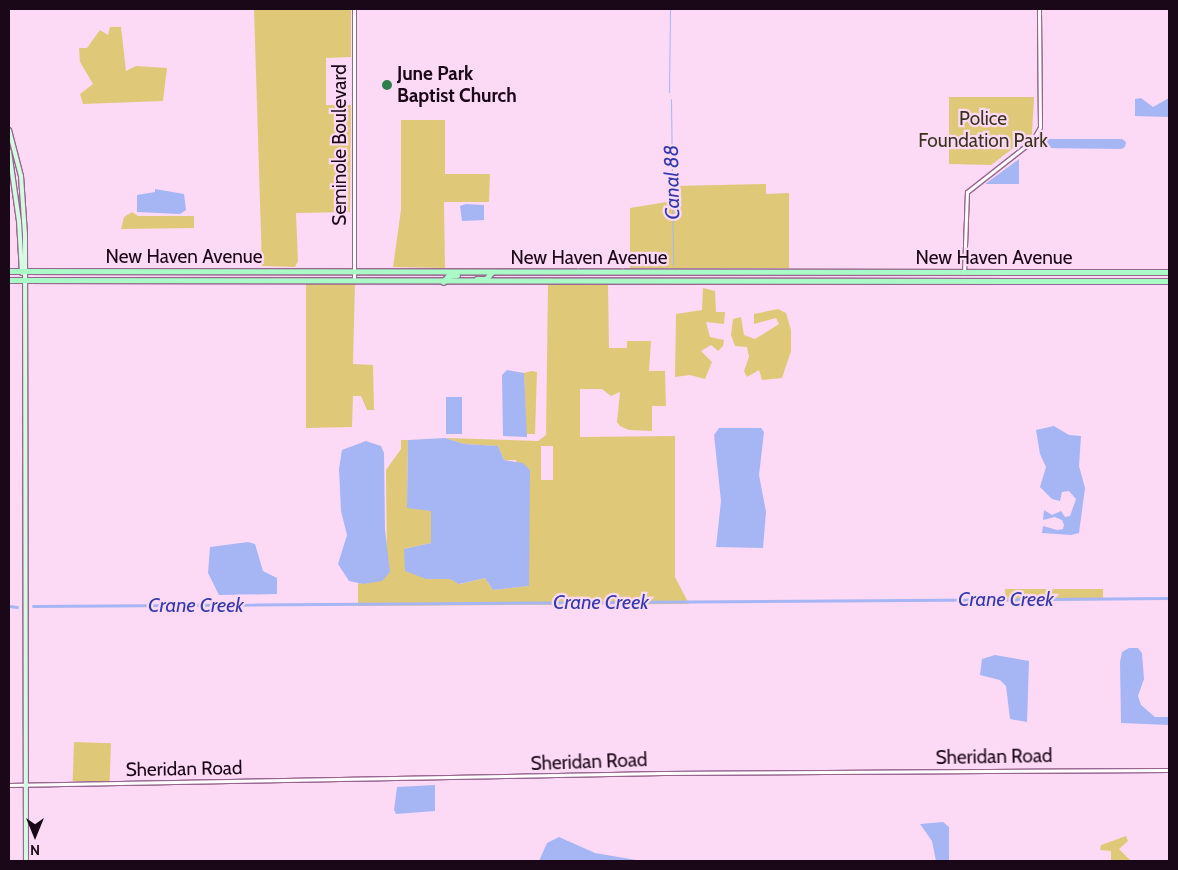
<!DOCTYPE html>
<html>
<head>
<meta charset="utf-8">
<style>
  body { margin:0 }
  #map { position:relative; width:1178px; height:870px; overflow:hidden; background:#fcdaf5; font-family:Cabin,sans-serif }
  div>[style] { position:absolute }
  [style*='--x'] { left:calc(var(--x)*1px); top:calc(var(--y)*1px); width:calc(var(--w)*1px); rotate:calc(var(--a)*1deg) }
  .green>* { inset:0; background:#e0c879; transform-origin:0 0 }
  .water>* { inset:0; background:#a6b5f3; transform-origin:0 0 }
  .stream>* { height:1px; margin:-0.5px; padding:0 0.5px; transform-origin:0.5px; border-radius:0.5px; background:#a6b5f3 }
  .canal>* { height:3px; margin:-1.5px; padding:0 1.5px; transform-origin:1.5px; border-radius:1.5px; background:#a6b5f3 }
  .roads { filter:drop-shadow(1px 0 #98658f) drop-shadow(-1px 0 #98658f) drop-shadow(0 1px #98658f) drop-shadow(0 -1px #98658f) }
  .tertiary>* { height:3px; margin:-1.5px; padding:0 1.5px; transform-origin:1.5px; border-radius:1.5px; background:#fff }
  .secondary>* { height:4px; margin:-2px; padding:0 2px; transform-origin:2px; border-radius:2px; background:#d4fce3 }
  .primary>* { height:4.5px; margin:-2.25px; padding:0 2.25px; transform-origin:2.25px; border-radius:2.25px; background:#a9fac7 }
  .dots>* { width:14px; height:14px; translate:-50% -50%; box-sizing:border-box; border:2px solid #fcdaf5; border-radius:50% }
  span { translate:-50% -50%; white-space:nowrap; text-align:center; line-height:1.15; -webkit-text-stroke:4.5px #fcdaf5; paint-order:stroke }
  .poi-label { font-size:19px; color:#1a0717; font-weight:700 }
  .left { translate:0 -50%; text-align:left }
  .park-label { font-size:19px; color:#39331d }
  .street-label { font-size:19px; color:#1a0717 }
  .water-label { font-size:20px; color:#343aad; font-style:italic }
  .frame { position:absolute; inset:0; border:10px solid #1a0717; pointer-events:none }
  .north { position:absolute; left:10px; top:810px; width:50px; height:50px; -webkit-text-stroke:4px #fcdaf5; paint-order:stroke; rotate:180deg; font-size:14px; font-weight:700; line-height:20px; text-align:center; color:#1a0717 }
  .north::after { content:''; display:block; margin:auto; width:18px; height:22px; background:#1a0717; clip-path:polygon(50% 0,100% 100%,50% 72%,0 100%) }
</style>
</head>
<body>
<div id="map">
  <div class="green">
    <div style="clip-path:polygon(254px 9px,351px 9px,351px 57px,326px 58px,326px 105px,351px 105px,350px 212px,296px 213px,298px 261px,295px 267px,262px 266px)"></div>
    <div style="clip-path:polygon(110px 27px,121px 27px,126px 71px,136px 66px,167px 68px,163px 101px,83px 104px,80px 94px,93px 84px,80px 62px,79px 48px,87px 48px,100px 30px,108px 35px)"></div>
    <div style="clip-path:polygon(949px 97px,1034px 97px,1032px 134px,991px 165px,949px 164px)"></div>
    <div style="clip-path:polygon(401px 120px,445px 120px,445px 174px,490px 174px,489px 202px,444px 202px,445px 268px,393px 267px,401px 210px)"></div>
    <div style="clip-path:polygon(766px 184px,766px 194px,789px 193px,789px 268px,630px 268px,630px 208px,673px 201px,673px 186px)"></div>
    <div style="clip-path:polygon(132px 212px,138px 216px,194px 216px,194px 228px,121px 229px,124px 217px)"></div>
    <div style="clip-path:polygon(355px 283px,353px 364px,373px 365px,374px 410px,367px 410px,361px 396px,353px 396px,352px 427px,306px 428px,306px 284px)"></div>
    <div style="clip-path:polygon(evenodd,548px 284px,608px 285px,609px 348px,627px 348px,627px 341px,651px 341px,649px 371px,665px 371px,666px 406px,652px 406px,652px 431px,629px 430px,620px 426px,617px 422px,620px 392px,611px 396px,602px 389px,580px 389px,580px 437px,675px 436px,675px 577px,689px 604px,358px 606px,358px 583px,363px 584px,387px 568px,386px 470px,401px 449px,401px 440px,408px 440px,407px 507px,431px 511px,431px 543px,404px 549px,426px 579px,450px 579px,460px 584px,485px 578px,493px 590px,529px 586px,516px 460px,504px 460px,498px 446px,464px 444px,445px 438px,538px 441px,546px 435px,548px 284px,541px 446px,553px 446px,553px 480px,541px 480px,541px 446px)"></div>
    <div style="clip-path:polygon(703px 288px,715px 291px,716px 312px,725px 312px,724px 324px,706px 322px,710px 337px,724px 340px,723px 346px,718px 351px,711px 345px,701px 351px,712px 362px,705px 379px,690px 375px,675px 377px,676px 314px,702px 310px)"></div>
    <div style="clip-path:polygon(778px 309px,786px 313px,791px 330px,791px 351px,782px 378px,762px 380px,759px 370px,747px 377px,744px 371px,749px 357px,747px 347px,735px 346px,731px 335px,733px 319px,741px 317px,744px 335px,755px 339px,779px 324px,776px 318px,754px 324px,754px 314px)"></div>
    <div style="clip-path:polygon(532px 371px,537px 372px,535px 434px,526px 434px,525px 398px,524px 373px)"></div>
    <div style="clip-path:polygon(1005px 589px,1103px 589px,1103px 600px,1006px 602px)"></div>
    <div style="left:74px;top:742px;width:37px;height:39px;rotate:2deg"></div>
    <div style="clip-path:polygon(1126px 836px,1128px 841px,1119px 849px,1131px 861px,1111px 861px,1111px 851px,1100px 850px,1101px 845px)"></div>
  </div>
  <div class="water">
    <div style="clip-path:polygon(1141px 98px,1153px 107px,1169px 98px,1169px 117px,1135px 116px,1135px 99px)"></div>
    <div style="clip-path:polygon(1049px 139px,1122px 139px,1126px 142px,1125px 147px,1121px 149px,1043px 148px,1043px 143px)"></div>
    <div style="clip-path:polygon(1019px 159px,1019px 184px,985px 184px)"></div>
    <div style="clip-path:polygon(155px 189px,184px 194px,186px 210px,180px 214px,137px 212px,137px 195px,155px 192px)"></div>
    <div style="clip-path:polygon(466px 204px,484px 205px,484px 220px,462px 221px,460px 206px)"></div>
    <div style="clip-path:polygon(507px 370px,524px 373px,527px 437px,503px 436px,502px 375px)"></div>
    <div style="left:446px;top:397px;width:16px;height:37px"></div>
    <div style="clip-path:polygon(1054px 426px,1069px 435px,1081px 436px,1079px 466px,1085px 488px,1079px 533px,1071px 535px,1042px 533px,1043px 526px,1057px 530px,1063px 529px,1064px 525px,1062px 520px,1055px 517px,1043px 520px,1044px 510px,1052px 515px,1061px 511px,1065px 517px,1070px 516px,1076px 499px,1069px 491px,1062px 492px,1060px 501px,1052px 499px,1040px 487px,1046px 467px,1040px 454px,1036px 430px)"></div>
    <div style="clip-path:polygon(719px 428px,761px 428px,764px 432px,759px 475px,766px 512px,763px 548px,716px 547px,721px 501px,714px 435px)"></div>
    <div style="clip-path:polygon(445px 438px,464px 444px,498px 446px,504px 460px,523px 463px,530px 470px,529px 586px,493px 590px,485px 578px,459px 584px,450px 579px,426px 579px,405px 571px,404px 549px,431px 543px,431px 511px,407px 508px,408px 440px)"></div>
    <div style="clip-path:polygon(366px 441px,381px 446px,384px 453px,385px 530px,390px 572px,382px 581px,363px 584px,349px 581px,338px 564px,347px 535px,341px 511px,339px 469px,342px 450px)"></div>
    <div style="clip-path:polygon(248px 542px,255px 544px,263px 571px,277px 578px,277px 594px,219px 595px,208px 573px,210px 547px)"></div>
    <div style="clip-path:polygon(1129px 648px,1138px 648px,1142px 653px,1144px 679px,1138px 696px,1141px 705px,1155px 717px,1169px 717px,1169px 725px,1121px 723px,1120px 662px,1122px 652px)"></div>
    <div style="clip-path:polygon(995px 655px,1029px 661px,1027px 722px,1010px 719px,1006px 686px,1000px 680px,980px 675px,982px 659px)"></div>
    <div style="clip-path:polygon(435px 785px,435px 811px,396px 814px,394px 810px,397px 787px)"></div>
    <div style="clip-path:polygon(943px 822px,949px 827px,949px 861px,936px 861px,932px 841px,920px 824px)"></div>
    <div style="clip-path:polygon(559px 837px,595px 853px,642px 861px,539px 861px,547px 843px)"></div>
  </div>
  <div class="stream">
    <div style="--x:669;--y:92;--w:83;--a:-89.3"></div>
    <div style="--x:671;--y:99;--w:166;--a:89.3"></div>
  </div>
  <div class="canal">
    <div style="--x:9;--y:606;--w:8;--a:7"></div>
    <div style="--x:33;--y:606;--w:1136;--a:-0.4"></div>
  </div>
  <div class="roads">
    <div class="tertiary">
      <div style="--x:964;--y:273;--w:81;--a:-87.9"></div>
      <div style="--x:967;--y:192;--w:83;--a:-38.1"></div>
      <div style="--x:1032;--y:141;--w:16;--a:-60"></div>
      <div style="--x:1040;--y:127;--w:118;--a:-90.5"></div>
      <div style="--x:354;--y:281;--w:272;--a:-90"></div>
      <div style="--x:9;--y:785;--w:654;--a:-1.05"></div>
      <div style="--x:663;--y:773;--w:506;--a:-0.34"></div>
    </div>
    <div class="secondary">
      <div style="--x:9;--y:130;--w:48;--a:75.4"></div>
      <div style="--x:21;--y:176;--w:58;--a:86.1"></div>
      <div style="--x:25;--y:234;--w:627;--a:89.91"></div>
      <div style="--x:9;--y:151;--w:71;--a:81.9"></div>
      <div style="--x:19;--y:221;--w:52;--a:86.7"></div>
    </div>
    <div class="primary">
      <div style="--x:9;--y:271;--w:1160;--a:0.05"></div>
      <div style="--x:477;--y:279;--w:9;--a:0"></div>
      <div style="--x:486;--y:279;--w:8;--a:-50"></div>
      <div style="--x:9;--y:280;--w:1160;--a:0.05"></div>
      <div style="--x:443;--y:282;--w:8;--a:-50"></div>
      <div style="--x:448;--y:276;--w:9;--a:-6"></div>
    </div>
  </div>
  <div class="dots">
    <div style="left:387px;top:85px;background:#2f7d4d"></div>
  </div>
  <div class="poi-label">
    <span class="left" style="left:397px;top:85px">June Park<br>Baptist Church</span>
  </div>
  <div class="park-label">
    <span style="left:983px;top:130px">Police<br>Foundation Park</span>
  </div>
  <div class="street-label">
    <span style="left:340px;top:145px;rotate:-90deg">Seminole Boulevard</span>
    <span style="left:184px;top:257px">New Haven Avenue</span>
    <span style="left:589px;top:258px">New Haven Avenue</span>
    <span style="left:994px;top:258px">New Haven Avenue</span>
    <span style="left:994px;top:757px;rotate:-1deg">Sheridan Road</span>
    <span style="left:589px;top:762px;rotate:-2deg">Sheridan Road</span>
    <span style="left:184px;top:769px;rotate:-1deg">Sheridan Road</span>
  </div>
  <div class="water-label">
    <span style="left:672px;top:182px;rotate:-91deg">Canal 88</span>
    <span style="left:1006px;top:599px">Crane Creek</span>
    <span style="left:601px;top:602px">Crane Creek</span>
    <span style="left:196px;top:605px">Crane Creek</span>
  </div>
  <div class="frame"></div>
  <div class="north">N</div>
</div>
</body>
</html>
